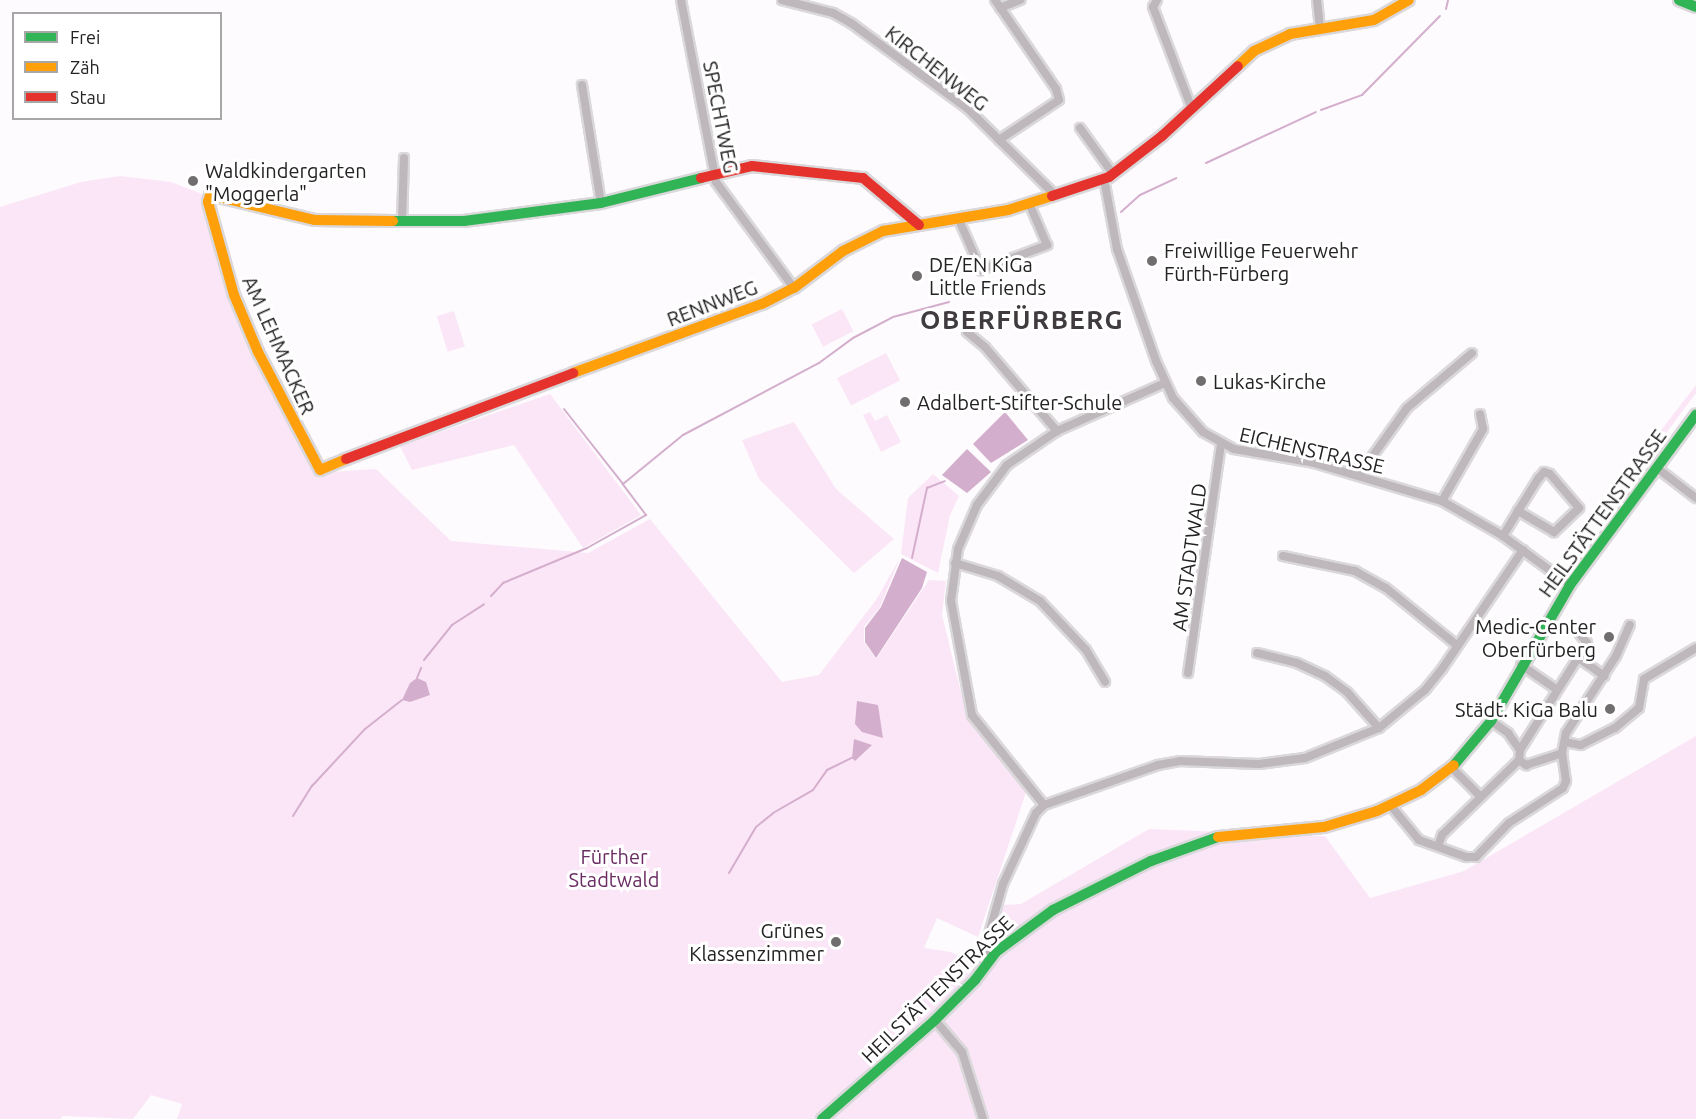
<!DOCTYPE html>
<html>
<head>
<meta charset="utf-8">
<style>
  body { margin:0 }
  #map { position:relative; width:1696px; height:1119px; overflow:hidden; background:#fdfbfd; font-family:Ubuntu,sans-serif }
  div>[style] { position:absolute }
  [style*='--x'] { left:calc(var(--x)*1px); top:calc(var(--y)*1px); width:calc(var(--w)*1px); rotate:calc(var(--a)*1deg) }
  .green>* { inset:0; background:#fbe6f7; transform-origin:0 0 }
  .water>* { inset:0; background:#d4aecd }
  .stream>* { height:2px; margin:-1px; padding:0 1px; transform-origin:1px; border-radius:1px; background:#d4aecd }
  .roads { filter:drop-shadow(2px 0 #dad8da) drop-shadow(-2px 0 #dad8da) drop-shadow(0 2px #dad8da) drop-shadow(0 -2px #dad8da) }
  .street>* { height:8px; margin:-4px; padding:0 4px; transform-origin:4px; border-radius:4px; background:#beb7bc }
  .fast>* { height:10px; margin:-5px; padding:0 5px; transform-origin:5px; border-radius:5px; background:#30b455 }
  .slow>* { height:10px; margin:-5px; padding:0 5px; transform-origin:5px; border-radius:5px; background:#ff9f0a }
  .jam>* { height:10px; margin:-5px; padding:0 5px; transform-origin:5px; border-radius:5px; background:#e5322d }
  .dots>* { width:16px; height:16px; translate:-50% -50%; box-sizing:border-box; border:3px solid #fff; border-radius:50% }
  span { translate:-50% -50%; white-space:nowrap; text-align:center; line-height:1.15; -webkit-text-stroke:6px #fff; paint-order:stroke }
  .street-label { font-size:20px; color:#242223 }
  .poi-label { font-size:20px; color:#242223 }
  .left { translate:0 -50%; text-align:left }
  .right { translate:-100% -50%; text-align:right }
  .park-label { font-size:20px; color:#6b2c63 }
  .district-label { font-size:26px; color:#403b3f; font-weight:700; letter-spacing:1.5px }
  .legend { position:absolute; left:12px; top:12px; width:210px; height:108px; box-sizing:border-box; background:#fff; border:2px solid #a7a7a7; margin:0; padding:8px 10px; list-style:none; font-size:18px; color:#242223 }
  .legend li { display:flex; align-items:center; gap:12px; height:30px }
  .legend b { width:30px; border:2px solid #a7a7a7 }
</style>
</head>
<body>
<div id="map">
  <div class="green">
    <div style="clip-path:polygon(120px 176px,171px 182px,205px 195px,254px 353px,290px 427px,330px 472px,376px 469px,451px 541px,588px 553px,650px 519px,782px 682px,819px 675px,876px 600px,900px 558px,880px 607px,864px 627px,864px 642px,876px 659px,929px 580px,946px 581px,942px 615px,967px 717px,1027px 789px,978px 937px,937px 918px,924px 948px,951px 952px,980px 967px,1002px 905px,1021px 904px,1149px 829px,1325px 836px,1370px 898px,1464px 871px,1696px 736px,1696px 1119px,177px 1119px,182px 1104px,151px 1095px,133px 1119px,62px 1116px,61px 1119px,0 1119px,0 207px,81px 182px)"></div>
    <div style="left:842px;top:309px;width:25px;height:34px;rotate:63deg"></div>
    <div style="left:454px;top:311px;width:37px;height:18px;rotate:73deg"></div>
    <div style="left:886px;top:353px;width:31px;height:55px;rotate:63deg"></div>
    <div style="clip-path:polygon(1696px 385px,1696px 393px,1661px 440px,1655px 438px)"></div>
    <div style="clip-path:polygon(550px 394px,641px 515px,583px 548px,514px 445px,412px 470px,400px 446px)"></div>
    <div style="clip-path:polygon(870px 412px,875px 421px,887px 415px,901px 442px,881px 452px,863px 415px)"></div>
    <div style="clip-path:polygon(794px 422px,836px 489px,894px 539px,854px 573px,759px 479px,742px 440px)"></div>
    <div style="clip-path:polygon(933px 474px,959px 496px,950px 515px,938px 573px,901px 554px,908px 498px)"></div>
  </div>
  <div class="water">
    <div style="clip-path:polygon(1005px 412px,1028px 440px,991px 463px,973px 444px)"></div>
    <div style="clip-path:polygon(967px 449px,991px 472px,967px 493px,942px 475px)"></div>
    <div style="clip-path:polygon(902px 558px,927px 572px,922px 588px,876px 658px,865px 642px,865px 628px,881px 607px)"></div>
    <div style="clip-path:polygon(417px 678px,426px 682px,430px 695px,410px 702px,402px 700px,410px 683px)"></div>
    <div style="clip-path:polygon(857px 701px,878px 705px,883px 738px,862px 732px,855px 724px)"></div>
    <div style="clip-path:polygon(854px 739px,872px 745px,855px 761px,852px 758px)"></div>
  </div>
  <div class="stream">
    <div style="--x:1446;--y:9;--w:9;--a:-77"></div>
    <div style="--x:1321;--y:110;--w:44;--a:-20.1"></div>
    <div style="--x:1362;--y:95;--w:111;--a:-45.4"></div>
    <div style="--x:1206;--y:163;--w:121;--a:-24.9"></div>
    <div style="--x:1121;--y:212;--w:25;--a:-42"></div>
    <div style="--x:1140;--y:195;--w:40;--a:-25"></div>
    <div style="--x:564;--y:409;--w:95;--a:51.8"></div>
    <div style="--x:912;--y:558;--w:72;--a:-77.9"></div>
    <div style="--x:927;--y:488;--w:19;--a:-21"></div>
    <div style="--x:491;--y:596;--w:18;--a:-47"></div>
    <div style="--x:503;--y:583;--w:91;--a:-22.6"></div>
    <div style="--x:587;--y:548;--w:68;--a:-29.2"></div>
    <div style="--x:646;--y:515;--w:39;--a:-127"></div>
    <div style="--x:623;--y:484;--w:77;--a:-39.2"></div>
    <div style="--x:683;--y:435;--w:154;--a:-27.9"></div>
    <div style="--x:819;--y:363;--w:42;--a:-36.3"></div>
    <div style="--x:853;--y:338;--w:45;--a:-27.7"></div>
    <div style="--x:893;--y:317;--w:58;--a:-15"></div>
    <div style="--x:424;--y:660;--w:45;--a:-51.3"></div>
    <div style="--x:452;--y:625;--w:38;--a:-33"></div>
    <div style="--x:417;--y:678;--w:11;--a:-68"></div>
    <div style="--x:293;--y:816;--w:36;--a:-58"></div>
    <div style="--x:312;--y:786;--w:78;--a:-47.1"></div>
    <div style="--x:365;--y:729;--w:47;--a:-38.1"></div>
    <div style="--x:729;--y:873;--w:53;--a:-59.6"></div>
    <div style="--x:756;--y:827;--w:22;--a:-39"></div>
    <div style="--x:773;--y:813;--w:46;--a:-29.9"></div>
    <div style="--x:813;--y:790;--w:24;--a:-55"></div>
    <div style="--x:827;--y:770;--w:28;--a:-26"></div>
  </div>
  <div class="roads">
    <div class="street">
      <div style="--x:681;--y:0;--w:185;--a:79.1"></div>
      <div style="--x:716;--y:182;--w:132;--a:53.7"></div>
      <div style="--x:782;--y:0;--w:53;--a:14.3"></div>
      <div style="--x:833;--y:13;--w:21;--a:29"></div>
      <div style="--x:851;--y:23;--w:145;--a:36.3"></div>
      <div style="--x:968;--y:109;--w:120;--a:44.7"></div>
      <div style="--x:995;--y:0;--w:108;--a:55.6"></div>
      <div style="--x:1056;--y:89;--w:11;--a:75"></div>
      <div style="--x:1059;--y:100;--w:72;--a:146.3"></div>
      <div style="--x:1157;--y:0;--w:8;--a:120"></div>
      <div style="--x:1153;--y:7;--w:109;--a:69.1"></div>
      <div style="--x:1317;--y:0;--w:29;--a:84"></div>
      <div style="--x:1000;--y:8;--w:22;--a:-22"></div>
      <div style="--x:582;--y:85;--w:120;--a:80.9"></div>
      <div style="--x:1080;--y:128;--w:57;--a:54.3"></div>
      <div style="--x:1104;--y:179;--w:71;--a:79.5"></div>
      <div style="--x:1117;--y:249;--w:119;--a:70.8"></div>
      <div style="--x:1156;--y:361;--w:41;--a:65.3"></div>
      <div style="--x:1173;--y:398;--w:45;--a:48.6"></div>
      <div style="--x:1203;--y:432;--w:35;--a:29"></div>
      <div style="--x:1234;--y:449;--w:81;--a:9.9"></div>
      <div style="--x:1314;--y:463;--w:134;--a:16.5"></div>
      <div style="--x:1442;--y:501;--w:70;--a:29.8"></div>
      <div style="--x:1503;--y:536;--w:83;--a:36.2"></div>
      <div style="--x:959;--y:220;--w:55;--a:66.3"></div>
      <div style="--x:981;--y:270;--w:71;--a:-20.7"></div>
      <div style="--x:1047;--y:245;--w:46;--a:-113.2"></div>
      <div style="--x:402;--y:222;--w:64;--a:-88.2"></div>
      <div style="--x:967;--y:332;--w:23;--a:40"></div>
      <div style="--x:985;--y:347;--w:111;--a:49.4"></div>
      <div style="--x:1657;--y:468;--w:49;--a:37.6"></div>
      <div style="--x:1359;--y:475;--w:82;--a:-54.4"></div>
      <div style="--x:1407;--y:408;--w:85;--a:-40.2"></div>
      <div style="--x:1442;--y:501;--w:83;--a:-60.3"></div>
      <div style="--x:1483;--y:429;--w:15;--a:-101"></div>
      <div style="--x:1503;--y:536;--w:29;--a:-59"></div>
      <div style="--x:1518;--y:511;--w:39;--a:-58"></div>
      <div style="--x:1539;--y:478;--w:8;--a:-50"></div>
      <div style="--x:1544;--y:472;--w:6;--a:18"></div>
      <div style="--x:1550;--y:474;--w:45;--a:49.5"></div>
      <div style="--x:1579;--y:508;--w:35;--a:136"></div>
      <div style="--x:1554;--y:532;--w:42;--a:-149.7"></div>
      <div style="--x:1283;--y:556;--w:74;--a:11.8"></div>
      <div style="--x:1355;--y:571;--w:35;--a:29"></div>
      <div style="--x:1386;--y:588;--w:92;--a:38.9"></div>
      <div style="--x:955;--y:563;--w:45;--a:16.8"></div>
      <div style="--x:998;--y:576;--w:49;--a:30.8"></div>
      <div style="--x:1040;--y:601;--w:67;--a:46.8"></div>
      <div style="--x:1086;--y:650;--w:37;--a:59"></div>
      <div style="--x:1257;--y:653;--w:41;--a:14"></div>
      <div style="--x:1297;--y:663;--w:31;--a:25"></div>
      <div style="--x:1325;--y:676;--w:27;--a:36"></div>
      <div style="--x:1347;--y:692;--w:48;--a:48.4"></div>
      <div style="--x:1577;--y:657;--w:14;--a:34"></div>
      <div style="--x:1589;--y:665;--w:22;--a:-95"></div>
      <div style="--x:1521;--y:665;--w:42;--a:34.4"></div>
      <div style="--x:1589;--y:665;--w:19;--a:36"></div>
      <div style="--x:1188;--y:673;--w:230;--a:-81.8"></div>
      <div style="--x:1491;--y:721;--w:21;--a:35"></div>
      <div style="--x:1508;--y:733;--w:21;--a:55"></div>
      <div style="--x:1565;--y:742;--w:16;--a:11"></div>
      <div style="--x:1581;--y:745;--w:38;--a:-27"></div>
      <div style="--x:1615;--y:728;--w:31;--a:-40"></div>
      <div style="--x:1639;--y:708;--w:29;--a:-80"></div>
      <div style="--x:1644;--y:679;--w:61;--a:-30.8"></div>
      <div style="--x:1519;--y:760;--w:9;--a:36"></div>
      <div style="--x:1526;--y:765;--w:38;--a:-18"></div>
      <div style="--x:1452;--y:768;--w:41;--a:45"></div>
      <div style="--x:1044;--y:805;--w:115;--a:-128.7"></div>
      <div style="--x:972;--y:715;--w:116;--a:-100.4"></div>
      <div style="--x:951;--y:601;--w:52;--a:-82.3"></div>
      <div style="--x:958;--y:549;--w:48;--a:-66.6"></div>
      <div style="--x:977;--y:505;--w:50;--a:-53.1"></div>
      <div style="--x:1007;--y:465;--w:60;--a:-34.2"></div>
      <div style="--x:1057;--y:431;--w:118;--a:-24"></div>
      <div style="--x:1391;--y:806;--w:44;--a:50.5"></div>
      <div style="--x:1419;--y:840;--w:50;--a:19.9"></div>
      <div style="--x:1466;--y:857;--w:10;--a:0"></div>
      <div style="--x:1476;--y:857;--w:47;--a:-45.9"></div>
      <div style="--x:1509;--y:823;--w:64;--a:-32.9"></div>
      <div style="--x:1563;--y:788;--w:8;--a:-67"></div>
      <div style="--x:1566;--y:781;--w:28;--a:-98"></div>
      <div style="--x:1562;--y:753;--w:20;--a:-79"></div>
      <div style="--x:1566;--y:733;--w:92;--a:-57"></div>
      <div style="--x:1616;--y:656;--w:34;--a:-66"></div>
      <div style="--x:1438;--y:846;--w:12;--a:-70"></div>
      <div style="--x:1442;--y:835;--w:107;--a:-44.2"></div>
      <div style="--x:1519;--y:760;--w:10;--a:-84"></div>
      <div style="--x:1520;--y:750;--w:126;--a:-57.9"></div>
      <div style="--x:1587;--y:643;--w:14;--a:-129"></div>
      <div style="--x:988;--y:962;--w:21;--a:-93"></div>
      <div style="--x:987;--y:941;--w:59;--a:-74.3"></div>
      <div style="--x:1003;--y:884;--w:78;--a:-65.1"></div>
      <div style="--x:1036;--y:813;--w:11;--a:-45"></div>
      <div style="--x:1044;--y:805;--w:121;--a:-19.3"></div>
      <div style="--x:1158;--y:765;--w:22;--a:-10"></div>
      <div style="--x:1180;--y:761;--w:79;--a:2.2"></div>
      <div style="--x:1259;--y:764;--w:46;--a:-7.4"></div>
      <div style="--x:1305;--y:758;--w:80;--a:-22.1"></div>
      <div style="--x:1379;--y:728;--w:60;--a:-39.6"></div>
      <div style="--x:1425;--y:690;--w:27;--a:-51"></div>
      <div style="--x:1442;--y:669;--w:144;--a:-55.8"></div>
      <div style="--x:935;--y:1020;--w:42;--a:49.8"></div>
      <div style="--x:962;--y:1052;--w:70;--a:72.6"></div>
    </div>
    <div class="fast">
      <div style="--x:1679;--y:0;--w:18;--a:22"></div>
      <div style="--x:393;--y:221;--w:71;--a:0"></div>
      <div style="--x:464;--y:221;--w:138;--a:-7.5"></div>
      <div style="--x:601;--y:203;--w:103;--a:-14"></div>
      <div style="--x:1454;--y:765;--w:57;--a:-49.9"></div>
      <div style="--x:1491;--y:721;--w:157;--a:-59.8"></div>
      <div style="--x:1570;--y:585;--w:212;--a:-53.5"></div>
      <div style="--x:822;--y:1119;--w:150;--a:-41.2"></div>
      <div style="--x:935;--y:1020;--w:57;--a:-45"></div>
      <div style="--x:975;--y:980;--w:35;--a:-53"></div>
      <div style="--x:996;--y:952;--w:71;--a:-36.4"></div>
      <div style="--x:1053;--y:910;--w:110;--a:-26.6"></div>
      <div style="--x:1151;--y:861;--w:71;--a:-19.7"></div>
    </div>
    <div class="slow">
      <div style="--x:1238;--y:66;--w:22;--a:-43"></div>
      <div style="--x:1254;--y:51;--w:40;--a:-25"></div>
      <div style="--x:1290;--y:34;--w:85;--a:-9.5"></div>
      <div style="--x:1374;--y:20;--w:40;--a:-29.7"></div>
      <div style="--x:573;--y:373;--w:201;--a:-20.1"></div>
      <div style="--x:762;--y:304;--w:36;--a:-27"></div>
      <div style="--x:794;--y:288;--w:61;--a:-37.1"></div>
      <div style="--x:843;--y:251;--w:45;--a:-26.6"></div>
      <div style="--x:883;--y:231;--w:127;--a:-9.5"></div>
      <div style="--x:1008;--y:210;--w:46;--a:-17.7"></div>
      <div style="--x:346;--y:459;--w:28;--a:157"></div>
      <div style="--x:320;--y:470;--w:133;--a:-117.7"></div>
      <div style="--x:258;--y:352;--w:62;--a:-112.8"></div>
      <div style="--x:234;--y:295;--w:97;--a:-105.6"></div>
      <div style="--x:208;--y:202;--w:7;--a:-74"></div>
      <div style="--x:210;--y:195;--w:108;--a:13.4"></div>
      <div style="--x:315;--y:220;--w:78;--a:0.7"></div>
      <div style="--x:1218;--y:837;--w:106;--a:-5.4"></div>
      <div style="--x:1324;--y:827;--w:55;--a:-16.8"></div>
      <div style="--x:1377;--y:811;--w:49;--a:-25.5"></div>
      <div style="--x:1421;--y:790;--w:41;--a:-37.1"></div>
    </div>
    <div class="jam">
      <div style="--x:701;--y:178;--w:52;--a:-13.2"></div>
      <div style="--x:752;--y:166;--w:112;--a:6.2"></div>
      <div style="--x:863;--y:178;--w:73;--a:40"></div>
      <div style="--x:1052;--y:196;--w:60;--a:-18.4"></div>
      <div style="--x:1109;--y:177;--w:67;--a:-37.7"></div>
      <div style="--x:1162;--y:136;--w:103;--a:-42.6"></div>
      <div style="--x:346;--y:459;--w:243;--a:-20.7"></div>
    </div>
  </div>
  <div class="dots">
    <div style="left:193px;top:181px;background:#706e6f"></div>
    <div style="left:1152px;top:261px;background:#706e6f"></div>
    <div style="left:917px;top:276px;background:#706e6f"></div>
    <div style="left:1201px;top:381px;background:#706e6f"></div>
    <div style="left:905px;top:402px;background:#706e6f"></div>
    <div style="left:1609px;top:637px;background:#706e6f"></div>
    <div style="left:1610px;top:709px;background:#706e6f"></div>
    <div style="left:836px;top:942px;background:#706e6f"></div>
  </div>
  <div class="street-label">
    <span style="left:937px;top:68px;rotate:38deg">KIRCHENWEG</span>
    <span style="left:721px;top:117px;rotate:79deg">SPECHTWEG</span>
    <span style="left:712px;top:303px;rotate:-21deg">RENNWEG</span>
    <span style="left:279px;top:345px;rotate:66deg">AM LEHMACKER</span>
    <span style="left:1312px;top:450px;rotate:13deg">EICHENSTRASSE</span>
    <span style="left:1602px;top:513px;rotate:-54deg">HEILSTÄTTENSTRASSE</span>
    <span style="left:1189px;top:557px;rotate:-82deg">AM STADTWALD</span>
    <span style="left:937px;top:989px;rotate:-44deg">HEILSTÄTTENSTRASSE</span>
  </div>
  <div class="poi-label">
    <span class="left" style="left:205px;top:182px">Waldkindergarten<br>"Moggerla"</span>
    <span class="left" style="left:1164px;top:262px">Freiwillige Feuerwehr<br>Fürth-Fürberg</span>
    <span class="left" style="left:929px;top:276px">DE/EN KiGa<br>Little Friends</span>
    <span class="left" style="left:1213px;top:381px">Lukas-Kirche</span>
    <span class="left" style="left:917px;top:402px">Adalbert-Stifter-Schule</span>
    <span class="right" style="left:1596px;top:638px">Medic-Center<br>Oberfürberg</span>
    <span class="right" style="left:1598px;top:709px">Städt. KiGa Balu</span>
    <span class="right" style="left:824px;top:942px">Grünes<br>Klassenzimmer</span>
  </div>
  <div class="park-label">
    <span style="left:614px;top:868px">Fürther<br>Stadtwald</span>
  </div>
  <div class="district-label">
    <span style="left:1022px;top:320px">OBERFÜRBERG</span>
  </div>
  <ul class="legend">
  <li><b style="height:8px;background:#30b455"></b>Frei</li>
  <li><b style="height:8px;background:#ff9f0a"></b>Zäh</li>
  <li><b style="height:8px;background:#e5322d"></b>Stau</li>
  </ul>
</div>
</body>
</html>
